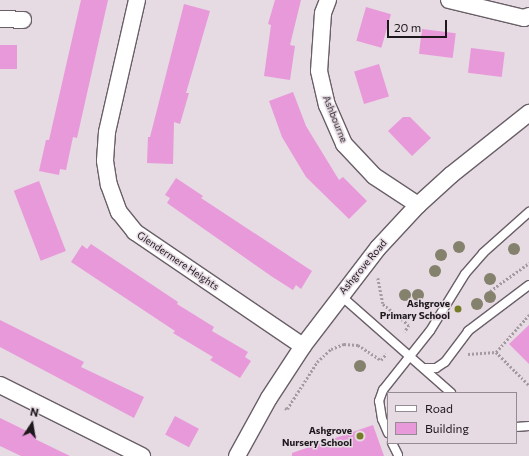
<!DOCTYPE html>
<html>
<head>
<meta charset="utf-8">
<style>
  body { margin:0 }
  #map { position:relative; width:529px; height:456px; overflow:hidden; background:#e6dae3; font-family:Commissioner,sans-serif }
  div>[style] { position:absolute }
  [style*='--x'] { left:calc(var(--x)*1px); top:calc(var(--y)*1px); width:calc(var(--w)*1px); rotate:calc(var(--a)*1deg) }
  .building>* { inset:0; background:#e899da; transform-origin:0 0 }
  .path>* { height:2.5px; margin-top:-1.25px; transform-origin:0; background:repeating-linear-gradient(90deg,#a49ba2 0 2px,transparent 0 4px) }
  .roads { filter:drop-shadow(1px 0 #695f67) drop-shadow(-1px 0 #695f67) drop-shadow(0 1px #695f67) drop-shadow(0 -1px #695f67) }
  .service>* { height:8px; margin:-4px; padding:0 4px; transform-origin:4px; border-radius:4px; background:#fff }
  .minor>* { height:16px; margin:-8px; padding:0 8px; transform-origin:8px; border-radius:8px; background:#fff }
  .trees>* { width:12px; height:12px; margin:-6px; border-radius:50%; background:#84816d }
  .dots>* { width:11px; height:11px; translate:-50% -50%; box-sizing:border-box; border:2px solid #e6dae3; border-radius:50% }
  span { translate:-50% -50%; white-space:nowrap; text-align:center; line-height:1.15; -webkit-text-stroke:3px #e6dae3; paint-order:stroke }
  .street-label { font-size:10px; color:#1c181b }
  .poi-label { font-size:10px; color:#1c181b; font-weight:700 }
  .right { translate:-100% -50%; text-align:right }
  .legend { position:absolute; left:387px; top:392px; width:130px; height:52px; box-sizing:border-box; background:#e6dae3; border:1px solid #958c93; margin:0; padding:5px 7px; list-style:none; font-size:12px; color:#1c181b }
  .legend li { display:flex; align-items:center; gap:8px; height:20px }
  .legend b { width:20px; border:1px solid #958c93 }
  .north { position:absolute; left:12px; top:404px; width:40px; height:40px; -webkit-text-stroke:3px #e6dae3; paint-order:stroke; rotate:12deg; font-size:11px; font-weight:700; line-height:16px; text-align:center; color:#1c181b }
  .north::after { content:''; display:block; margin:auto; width:14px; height:18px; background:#1c181b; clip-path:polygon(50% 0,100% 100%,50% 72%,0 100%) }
  .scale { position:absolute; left:387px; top:20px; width:60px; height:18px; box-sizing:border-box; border:2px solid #1c181b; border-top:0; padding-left:5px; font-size:12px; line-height:14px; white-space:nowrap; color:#1c181b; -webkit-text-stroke:3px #e6dae3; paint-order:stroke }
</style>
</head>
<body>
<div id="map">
  <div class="building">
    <div style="clip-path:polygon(81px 0,108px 0,77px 138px,73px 137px,66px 170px,60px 169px,59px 175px,39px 171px,46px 140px,49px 140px)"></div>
    <div style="clip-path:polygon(275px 0,301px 0,290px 45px,295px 46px,290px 80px,264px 76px,271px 25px,268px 24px)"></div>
    <div style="clip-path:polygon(184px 4px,210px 11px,186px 93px,189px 93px,180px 124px,174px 122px,173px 164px,147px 163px,148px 137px,150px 137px)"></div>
    <div style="left:366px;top:7px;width:26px;height:35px;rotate:16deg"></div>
    <div style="left:422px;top:29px;width:34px;height:25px;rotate:7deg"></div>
    <div style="left:0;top:45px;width:17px;height:24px"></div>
    <div style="left:471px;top:48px;width:34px;height:25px;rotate:7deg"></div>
    <div style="left:379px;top:64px;width:34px;height:26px;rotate:73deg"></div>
    <div style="clip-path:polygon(293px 92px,306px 126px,339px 180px,343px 177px,367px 201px,349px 219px,306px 177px,282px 137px,269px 101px)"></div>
    <div style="clip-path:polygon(403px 117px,410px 117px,431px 138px,412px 156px,388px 131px)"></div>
    <div style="clip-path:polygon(176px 178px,203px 196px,201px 198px,312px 271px,301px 289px,296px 285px,293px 290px,271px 276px,167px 203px,170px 198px,165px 195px)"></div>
    <div style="left:39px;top:181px;width:75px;height:27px;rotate:69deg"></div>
    <div style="clip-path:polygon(91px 244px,178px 302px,177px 304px,214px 327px,212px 331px,248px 352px,245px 357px,251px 361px,240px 378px,210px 360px,213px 357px,173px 333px,175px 331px,71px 262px,82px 245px,87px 249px)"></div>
    <div style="clip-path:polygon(0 320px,84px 362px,81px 367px,144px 397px,134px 418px,0 347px)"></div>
    <div style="clip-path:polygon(529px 325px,529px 364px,509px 344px)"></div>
    <div style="left:175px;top:416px;width:27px;height:21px;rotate:28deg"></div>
    <div style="clip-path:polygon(0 418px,37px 436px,35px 439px,70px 456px,21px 456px,0 446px)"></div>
    <div style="clip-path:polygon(373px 425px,384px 456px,292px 456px,292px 453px)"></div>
  </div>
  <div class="path">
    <div style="--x:378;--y:278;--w:26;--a:79"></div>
    <div style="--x:383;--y:304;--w:33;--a:39"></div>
    <div style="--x:409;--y:325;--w:8;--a:120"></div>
    <div style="--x:490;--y:291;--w:48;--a:-35.7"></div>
    <div style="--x:496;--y:352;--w:50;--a:-48.3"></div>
    <div style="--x:468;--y:354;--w:28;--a:-4"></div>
    <div style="--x:496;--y:352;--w:47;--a:45"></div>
    <div style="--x:285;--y:408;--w:2;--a:27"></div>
    <div style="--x:287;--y:409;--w:56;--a:-57.4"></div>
    <div style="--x:317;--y:362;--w:19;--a:-43"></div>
    <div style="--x:331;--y:349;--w:14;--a:-21"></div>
    <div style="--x:344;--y:344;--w:14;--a:4"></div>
    <div style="--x:358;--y:345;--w:27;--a:33"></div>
    <div style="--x:381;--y:360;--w:8;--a:-50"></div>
  </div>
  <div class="roads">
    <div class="service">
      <div style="--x:340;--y:295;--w:148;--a:41.4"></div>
      <div style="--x:424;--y:368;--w:12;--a:0"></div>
      <div style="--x:436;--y:368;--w:11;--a:-34"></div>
      <div style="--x:445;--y:362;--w:39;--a:-53"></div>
      <div style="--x:468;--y:331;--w:76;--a:-37"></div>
      <div style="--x:516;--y:427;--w:13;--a:-4"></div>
      <div style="--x:388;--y:433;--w:15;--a:-113"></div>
      <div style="--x:382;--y:419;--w:18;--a:-99"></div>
      <div style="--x:379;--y:401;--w:12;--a:-70"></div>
      <div style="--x:383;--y:390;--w:75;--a:-51.5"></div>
      <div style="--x:430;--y:331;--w:67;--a:-58.4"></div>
      <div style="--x:465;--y:274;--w:28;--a:-49"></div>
      <div style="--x:483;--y:253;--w:62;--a:-41.7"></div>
      <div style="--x:392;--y:443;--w:13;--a:63"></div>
    </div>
    <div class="minor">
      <div style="--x:137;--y:0;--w:135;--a:102.8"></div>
      <div style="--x:107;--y:132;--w:29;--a:94"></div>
      <div style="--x:105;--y:161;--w:24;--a:81"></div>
      <div style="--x:109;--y:185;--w:29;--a:70"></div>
      <div style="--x:119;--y:212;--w:26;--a:51"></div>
      <div style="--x:135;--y:232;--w:203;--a:34.2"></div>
      <div style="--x:328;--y:0;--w:14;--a:111"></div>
      <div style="--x:323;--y:13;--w:58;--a:93.9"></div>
      <div style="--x:319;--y:71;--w:35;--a:77"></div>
      <div style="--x:327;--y:105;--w:43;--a:66.4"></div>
      <div style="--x:344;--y:144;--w:44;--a:46.8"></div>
      <div style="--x:374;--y:176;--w:53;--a:33.4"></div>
      <div style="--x:449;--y:0;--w:77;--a:13.5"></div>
      <div style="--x:524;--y:18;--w:5;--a:-22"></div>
      <div style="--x:0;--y:19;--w:23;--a:2"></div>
      <div style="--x:0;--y:385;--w:159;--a:26.6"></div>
      <div style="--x:237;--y:456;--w:66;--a:-61.1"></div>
      <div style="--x:269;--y:398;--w:62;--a:-56.8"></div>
      <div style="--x:303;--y:346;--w:123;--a:-52.6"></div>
      <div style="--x:378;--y:248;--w:59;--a:-47.1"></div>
      <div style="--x:418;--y:205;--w:45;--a:-42.3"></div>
      <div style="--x:451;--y:175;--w:100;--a:-38.5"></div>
    </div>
  </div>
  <div class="trees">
    <div style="left:459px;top:247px"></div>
    <div style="left:514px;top:249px"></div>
    <div style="left:441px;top:255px"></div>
    <div style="left:435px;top:271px"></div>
    <div style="left:490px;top:279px"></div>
    <div style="left:405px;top:295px"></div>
    <div style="left:418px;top:295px"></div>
    <div style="left:490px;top:297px"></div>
    <div style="left:477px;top:304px"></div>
    <div style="left:360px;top:366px"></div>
  </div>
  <div class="dots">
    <div style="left:458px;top:309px;background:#757c26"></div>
    <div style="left:360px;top:436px;background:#757c26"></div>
  </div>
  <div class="street-label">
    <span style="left:335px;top:119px;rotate:68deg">Ashbourne</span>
    <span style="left:178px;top:261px;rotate:34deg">Glendermere Heights</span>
    <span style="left:363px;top:267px;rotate:-50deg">Ashgrove Road</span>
  </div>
  <div class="poi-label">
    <span class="right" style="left:450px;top:309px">Ashgrove<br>Primary School</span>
    <span class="right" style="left:352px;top:436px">Ashgrove<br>Nursery School</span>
  </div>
  <ul class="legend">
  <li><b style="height:5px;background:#fff"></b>Road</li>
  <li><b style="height:11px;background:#e899da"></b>Building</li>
  </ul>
  <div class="north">N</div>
  <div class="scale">20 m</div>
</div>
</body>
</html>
